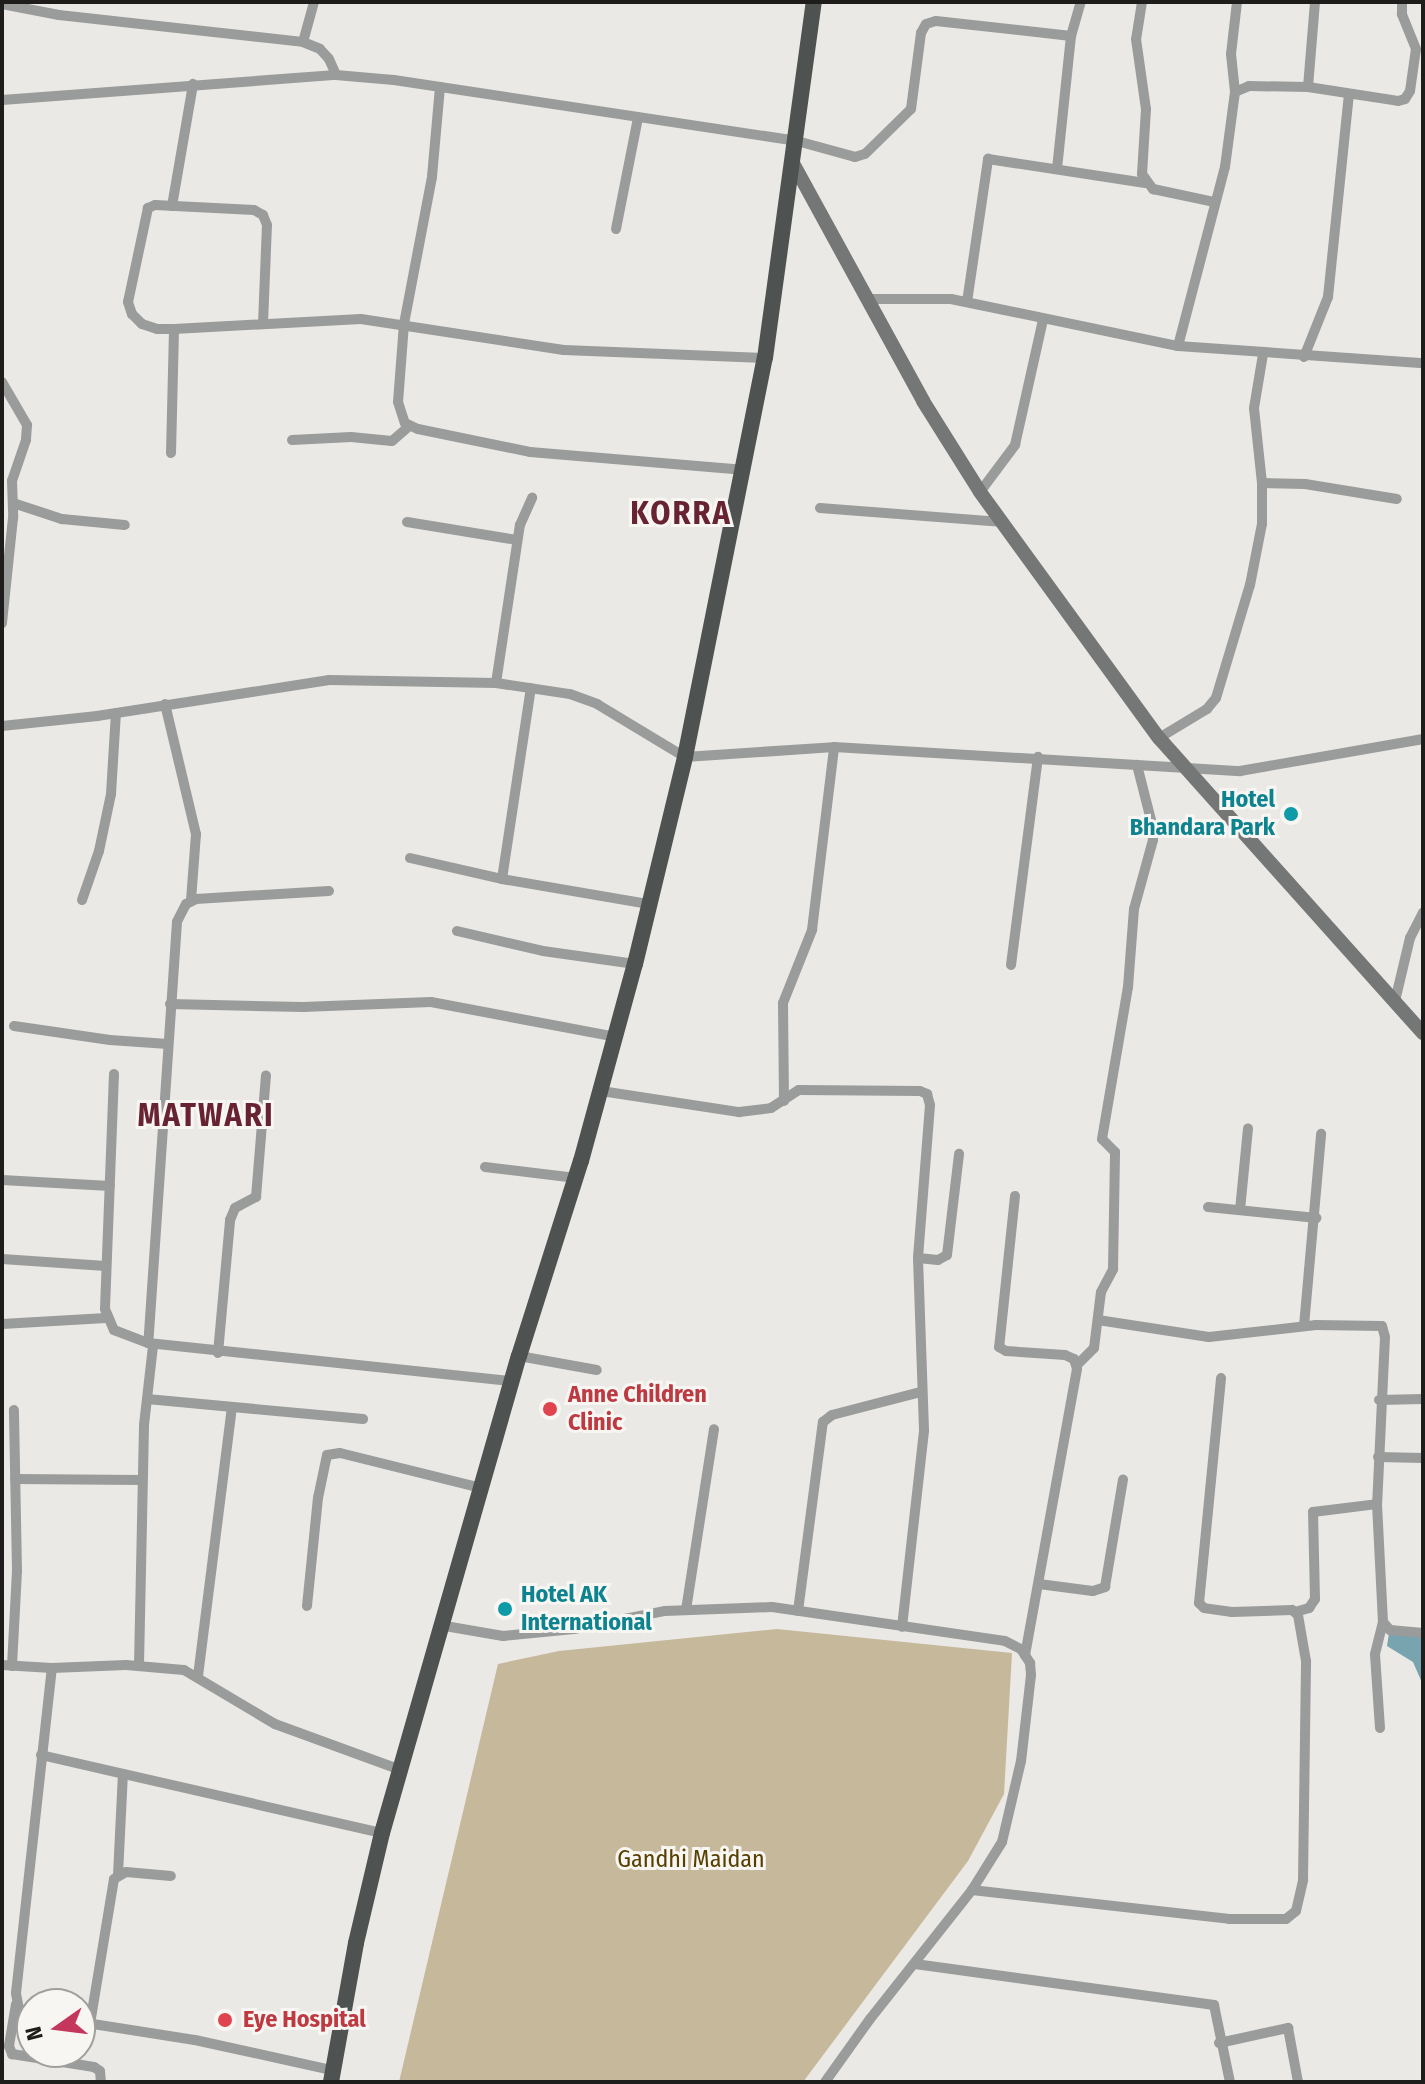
<!DOCTYPE html>
<html>
<head>
<meta charset="utf-8">
<style>
  body { margin:0 }
  #map { position:relative; width:1425px; height:2084px; overflow:hidden; background:#ebe9e5; font-family:"Fira Sans Condensed",sans-serif }
  div>[style] { position:absolute }
  [style*='--x'] { left:calc(var(--x)*1px); top:calc(var(--y)*1px); width:calc(var(--w)*1px); rotate:calc(var(--a)*1deg) }
  .green>* { inset:0; background:#c6b89a }
  .water>* { inset:0; background:#77a4ae }
  .minor>* { height:10px; margin:-5px; padding:0 5px; transform-origin:5px; border-radius:5px; background:#9a9c9b }
  .secondary>* { height:14px; margin:-7px; padding:0 7px; transform-origin:7px; border-radius:7px; background:#747776 }
  .trunk>* { height:16px; margin:-8px; padding:0 8px; transform-origin:8px; border-radius:8px; background:#4e5250 }
  .dots>* { width:22px; height:22px; translate:-50% -50%; box-sizing:border-box; border:4px solid #f8f6f2; border-radius:50% }
  span { translate:-50% -50%; white-space:nowrap; text-align:center; line-height:1.15; -webkit-text-stroke:6px #f8f6f2; paint-order:stroke }
  .culture-label { font-size:24px; color:#0d838f; font-weight:700 }
  .right { translate:-100% -50%; text-align:right }
  .left { translate:0 -50%; text-align:left }
  .health-label { font-size:24px; color:#be3a42; font-weight:700 }
  .park-label { font-size:24px; color:#574000 }
  .district-label { font-size:32px; color:#682333; font-weight:700; letter-spacing:2px }
  .frame { position:absolute; inset:0; border:4px solid #1e1d1c; pointer-events:none }
  .north { position:absolute; left:16px; top:1988px; width:80px; height:80px; box-sizing:border-box; background:#f8f6f2; border:2px solid #a19f9c; border-radius:50%; rotate:256deg; font-size:22px; font-weight:700; line-height:32px; text-align:center; color:#1e1d1c }
  .north::after { content:''; display:block; margin:auto; width:28px; height:36px; background:#c5365d; clip-path:polygon(50% 0,100% 100%,50% 72%,0 100%) }
</style>
</head>
<body>
<div id="map">
  <div class="green">
    <div style="clip-path:polygon(777px 1629px,1012px 1653px,1004px 1794px,968px 1861px,803px 2082px,399px 2082px,498px 1664px,559px 1651px)"></div>
  </div>
  <div class="water">
    <div style="clip-path:polygon(1389px 1633px,1423px 1637px,1423px 1685px,1413px 1662px,1387px 1646px)"></div>
  </div>
  <div class="minor">
    <div style="--x:1142;--y:2;--w:37;--a:99"></div>
    <div style="--x:1136;--y:39;--w:71;--a:81.9"></div>
    <div style="--x:1146;--y:109;--w:65;--a:93.5"></div>
    <div style="--x:1142;--y:174;--w:19;--a:54"></div>
    <div style="--x:1153;--y:189;--w:62;--a:12"></div>
    <div style="--x:2;--y:4;--w:58;--a:10.9"></div>
    <div style="--x:59;--y:15;--w:245;--a:6.3"></div>
    <div style="--x:303;--y:42;--w:18;--a:22"></div>
    <div style="--x:320;--y:49;--w:13;--a:48"></div>
    <div style="--x:329;--y:59;--w:17;--a:66"></div>
    <div style="--x:303;--y:42;--w:41;--a:-74.6"></div>
    <div style="--x:440;--y:87;--w:90;--a:95.1"></div>
    <div style="--x:432;--y:177;--w:150;--a:100.8"></div>
    <div style="--x:404;--y:324;--w:78;--a:94.4"></div>
    <div style="--x:398;--y:402;--w:22;--a:72"></div>
    <div style="--x:405;--y:423;--w:14;--a:25"></div>
    <div style="--x:418;--y:429;--w:114;--a:11.6"></div>
    <div style="--x:530;--y:452;--w:216;--a:4.8"></div>
    <div style="--x:1308;--y:87;--w:85;--a:-85.3"></div>
    <div style="--x:1235;--y:92;--w:38;--a:-96"></div>
    <div style="--x:1231;--y:54;--w:52;--a:-83.4"></div>
    <div style="--x:2;--y:100;--w:335;--a:-4.3"></div>
    <div style="--x:336;--y:75;--w:58;--a:4.9"></div>
    <div style="--x:394;--y:80;--w:408;--a:8.6"></div>
    <div style="--x:797;--y:141;--w:60;--a:15.4"></div>
    <div style="--x:855;--y:157;--w:10;--a:-17"></div>
    <div style="--x:865;--y:154;--w:64;--a:-44.4"></div>
    <div style="--x:911;--y:109;--w:77;--a:-82.5"></div>
    <div style="--x:921;--y:33;--w:10;--a:-61"></div>
    <div style="--x:926;--y:24;--w:10;--a:-17"></div>
    <div style="--x:936;--y:21;--w:136;--a:6.3"></div>
    <div style="--x:1057;--y:169;--w:134;--a:-84"></div>
    <div style="--x:1071;--y:36;--w:35;--a:-74"></div>
    <div style="--x:172;--y:206;--w:124;--a:-80.2"></div>
    <div style="--x:616;--y:229;--w:113;--a:-78.8"></div>
    <div style="--x:867;--y:299;--w:84;--a:0"></div>
    <div style="--x:951;--y:299;--w:232;--a:11.7"></div>
    <div style="--x:1178;--y:346;--w:246;--a:4"></div>
    <div style="--x:967;--y:302;--w:145;--a:-81.6"></div>
    <div style="--x:988;--y:159;--w:159;--a:8.7"></div>
    <div style="--x:263;--y:324;--w:99;--a:-87.7"></div>
    <div style="--x:267;--y:225;--w:11;--a:-112"></div>
    <div style="--x:263;--y:215;--w:10;--a:-151"></div>
    <div style="--x:254;--y:210;--w:99;--a:-177.1"></div>
    <div style="--x:155;--y:205;--w:8;--a:157"></div>
    <div style="--x:148;--y:208;--w:96;--a:102"></div>
    <div style="--x:128;--y:302;--w:13;--a:72"></div>
    <div style="--x:132;--y:314;--w:14;--a:45"></div>
    <div style="--x:142;--y:324;--w:16;--a:18"></div>
    <div style="--x:157;--y:329;--w:17;--a:0"></div>
    <div style="--x:174;--y:329;--w:187;--a:-3.1"></div>
    <div style="--x:361;--y:319;--w:205;--a:8.7"></div>
    <div style="--x:564;--y:350;--w:201;--a:2.3"></div>
    <div style="--x:1178;--y:346;--w:185;--a:-75.3"></div>
    <div style="--x:1225;--y:167;--w:76;--a:-82.4"></div>
    <div style="--x:1235;--y:92;--w:15;--a:-23"></div>
    <div style="--x:1249;--y:86;--w:59;--a:1"></div>
    <div style="--x:1308;--y:87;--w:91;--a:8.8"></div>
    <div style="--x:1398;--y:101;--w:7;--a:-16"></div>
    <div style="--x:1405;--y:99;--w:9;--a:-58"></div>
    <div style="--x:1410;--y:91;--w:42;--a:-81.9"></div>
    <div style="--x:1416;--y:49;--w:38;--a:-112"></div>
    <div style="--x:1402;--y:14;--w:12;--a:-90"></div>
    <div style="--x:1304;--y:357;--w:65;--a:-68.2"></div>
    <div style="--x:1328;--y:297;--w:204;--a:-84.1"></div>
    <div style="--x:2;--y:382;--w:50;--a:59.8"></div>
    <div style="--x:27;--y:425;--w:15;--a:94"></div>
    <div style="--x:26;--y:440;--w:43;--a:108.9"></div>
    <div style="--x:12;--y:481;--w:37;--a:88"></div>
    <div style="--x:13;--y:518;--w:106;--a:96"></div>
    <div style="--x:292;--y:440;--w:59;--a:-2.9"></div>
    <div style="--x:351;--y:437;--w:41;--a:5.6"></div>
    <div style="--x:392;--y:441;--w:23;--a:-41"></div>
    <div style="--x:171;--y:453;--w:124;--a:-88.6"></div>
    <div style="--x:1262;--y:483;--w:43;--a:1.3"></div>
    <div style="--x:1305;--y:484;--w:93;--a:9.3"></div>
    <div style="--x:980;--y:492;--w:59;--a:-53.3"></div>
    <div style="--x:1015;--y:445;--w:128;--a:-77.4"></div>
    <div style="--x:13;--y:503;--w:52;--a:18.1"></div>
    <div style="--x:62;--y:519;--w:63;--a:5.4"></div>
    <div style="--x:820;--y:508;--w:184;--a:4.4"></div>
    <div style="--x:407;--y:522;--w:111;--a:9.3"></div>
    <div style="--x:496;--y:683;--w:160;--a:-81.4"></div>
    <div style="--x:520;--y:525;--w:30;--a:-66"></div>
    <div style="--x:165;--y:704;--w:134;--a:76.6"></div>
    <div style="--x:196;--y:834;--w:67;--a:94.3"></div>
    <div style="--x:2;--y:726;--w:96;--a:-6"></div>
    <div style="--x:97;--y:716;--w:235;--a:-8.8"></div>
    <div style="--x:329;--y:680;--w:167;--a:1"></div>
    <div style="--x:496;--y:683;--w:75;--a:8.5"></div>
    <div style="--x:570;--y:694;--w:29;--a:20"></div>
    <div style="--x:597;--y:704;--w:103;--a:31.1"></div>
    <div style="--x:685;--y:757;--w:149;--a:-3.8"></div>
    <div style="--x:834;--y:747;--w:407;--a:3.4"></div>
    <div style="--x:1240;--y:771;--w:186;--a:-9.9"></div>
    <div style="--x:1159;--y:738;--w:56;--a:-31.1"></div>
    <div style="--x:1207;--y:709;--w:14;--a:-51"></div>
    <div style="--x:1216;--y:698;--w:118;--a:-73.3"></div>
    <div style="--x:1250;--y:585;--w:62;--a:-78.9"></div>
    <div style="--x:1262;--y:524;--w:41;--a:-90"></div>
    <div style="--x:1262;--y:483;--w:75;--a:-96.1"></div>
    <div style="--x:1254;--y:408;--w:55;--a:-80.5"></div>
    <div style="--x:410;--y:858;--w:94;--a:12.9"></div>
    <div style="--x:502;--y:879;--w:149;--a:9.7"></div>
    <div style="--x:502;--y:879;--w:193;--a:-81.4"></div>
    <div style="--x:329;--y:891;--w:133;--a:176.6"></div>
    <div style="--x:196;--y:899;--w:11;--a:153"></div>
    <div style="--x:186;--y:904;--w:20;--a:117"></div>
    <div style="--x:177;--y:922;--w:422;--a:93.9"></div>
    <div style="--x:148;--y:1343;--w:366;--a:6"></div>
    <div style="--x:82;--y:900;--w:52;--a:-70.9"></div>
    <div style="--x:99;--y:851;--w:58;--a:-78.1"></div>
    <div style="--x:111;--y:794;--w:81;--a:-86.5"></div>
    <div style="--x:457;--y:931;--w:88;--a:13.1"></div>
    <div style="--x:543;--y:951;--w:93;--a:8"></div>
    <div style="--x:1011;--y:965;--w:210;--a:-82.6"></div>
    <div style="--x:1395;--y:1001;--w:65;--a:-76.6"></div>
    <div style="--x:1410;--y:938;--w:29;--a:-63"></div>
    <div style="--x:170;--y:1004;--w:133;--a:1.3"></div>
    <div style="--x:303;--y:1007;--w:128;--a:-2.2"></div>
    <div style="--x:431;--y:1002;--w:188;--a:10.7"></div>
    <div style="--x:14;--y:1026;--w:97;--a:8.3"></div>
    <div style="--x:110;--y:1040;--w:58;--a:3.9"></div>
    <div style="--x:114;--y:1074;--w:235;--a:92.2"></div>
    <div style="--x:105;--y:1309;--w:23;--a:67"></div>
    <div style="--x:114;--y:1330;--w:36;--a:21"></div>
    <div style="--x:601;--y:1091;--w:140;--a:8.7"></div>
    <div style="--x:739;--y:1112;--w:32;--a:-7"></div>
    <div style="--x:771;--y:1108;--w:33;--a:-33"></div>
    <div style="--x:799;--y:1090;--w:121;--a:0.5"></div>
    <div style="--x:920;--y:1091;--w:8;--a:23"></div>
    <div style="--x:927;--y:1094;--w:11;--a:75"></div>
    <div style="--x:930;--y:1105;--w:153;--a:94.5"></div>
    <div style="--x:918;--y:1258;--w:173;--a:88"></div>
    <div style="--x:924;--y:1431;--w:197;--a:96.4"></div>
    <div style="--x:784;--y:1101;--w:98;--a:-90.6"></div>
    <div style="--x:783;--y:1003;--w:79;--a:-68.3"></div>
    <div style="--x:812;--y:930;--w:184;--a:-83.1"></div>
    <div style="--x:485;--y:1167;--w:92;--a:6.9"></div>
    <div style="--x:2;--y:1180;--w:108;--a:3.2"></div>
    <div style="--x:1015;--y:1196;--w:152;--a:96"></div>
    <div style="--x:999;--y:1347;--w:8;--a:30"></div>
    <div style="--x:1006;--y:1351;--w:59;--a:3.9"></div>
    <div style="--x:1065;--y:1355;--w:10;--a:24"></div>
    <div style="--x:1074;--y:1359;--w:10;--a:73"></div>
    <div style="--x:1077;--y:1369;--w:291;--a:100.3"></div>
    <div style="--x:1208;--y:1207;--w:109;--a:5.8"></div>
    <div style="--x:1240;--y:1210;--w:82;--a:-84.4"></div>
    <div style="--x:918;--y:1258;--w:20;--a:6"></div>
    <div style="--x:938;--y:1260;--w:10;--a:-29"></div>
    <div style="--x:947;--y:1255;--w:102;--a:-83.2"></div>
    <div style="--x:2;--y:1259;--w:104;--a:3.9"></div>
    <div style="--x:1098;--y:1320;--w:112;--a:8.7"></div>
    <div style="--x:1209;--y:1337;--w:108;--a:-6.4"></div>
    <div style="--x:1316;--y:1325;--w:66;--a:0.9"></div>
    <div style="--x:1382;--y:1326;--w:11;--a:75"></div>
    <div style="--x:1385;--y:1337;--w:167;--a:92.7"></div>
    <div style="--x:1377;--y:1504;--w:118;--a:87.1"></div>
    <div style="--x:1383;--y:1622;--w:11;--a:49"></div>
    <div style="--x:1390;--y:1630;--w:33;--a:5"></div>
    <div style="--x:2;--y:1324;--w:104;--a:-3.3"></div>
    <div style="--x:1304;--y:1326;--w:193;--a:-84.9"></div>
    <div style="--x:218;--y:1353;--w:134;--a:-84.8"></div>
    <div style="--x:230;--y:1220;--w:13;--a:-67"></div>
    <div style="--x:235;--y:1208;--w:24;--a:-28"></div>
    <div style="--x:256;--y:1197;--w:122;--a:-85.3"></div>
    <div style="--x:519;--y:1356;--w:79;--a:10.2"></div>
    <div style="--x:1077;--y:1365;--w:24;--a:-45"></div>
    <div style="--x:1094;--y:1348;--w:56;--a:-82.9"></div>
    <div style="--x:1101;--y:1292;--w:26;--a:-62"></div>
    <div style="--x:1113;--y:1269;--w:117;--a:-89"></div>
    <div style="--x:1115;--y:1152;--w:18;--a:-135"></div>
    <div style="--x:1102;--y:1139;--w:154;--a:-80.3"></div>
    <div style="--x:1128;--y:987;--w:78;--a:-85.6"></div>
    <div style="--x:1134;--y:909;--w:72;--a:-74.6"></div>
    <div style="--x:1153;--y:840;--w:20;--a:-96"></div>
    <div style="--x:1151;--y:820;--w:57;--a:-104.3"></div>
    <div style="--x:147;--y:1399;--w:217;--a:5.3"></div>
    <div style="--x:1379;--y:1400;--w:44;--a:-1.3"></div>
    <div style="--x:1378;--y:1457;--w:45;--a:1.3"></div>
    <div style="--x:15;--y:1479;--w:127;--a:0.5"></div>
    <div style="--x:1039;--y:1584;--w:54;--a:7.4"></div>
    <div style="--x:1093;--y:1591;--w:13;--a:-18"></div>
    <div style="--x:1105;--y:1587;--w:109;--a:-80.5"></div>
    <div style="--x:307;--y:1606;--w:109;--a:-84.2"></div>
    <div style="--x:318;--y:1498;--w:44;--a:-78.2"></div>
    <div style="--x:327;--y:1455;--w:13;--a:-9"></div>
    <div style="--x:340;--y:1453;--w:145;--a:13.9"></div>
    <div style="--x:686;--y:1610;--w:183;--a:-81.2"></div>
    <div style="--x:798;--y:1611;--w:191;--a:-82.5"></div>
    <div style="--x:823;--y:1422;--w:11;--a:-38"></div>
    <div style="--x:832;--y:1415;--w:92;--a:-14.5"></div>
    <div style="--x:1295;--y:1612;--w:15;--a:-16"></div>
    <div style="--x:1309;--y:1608;--w:11;--a:-56"></div>
    <div style="--x:1315;--y:1599;--w:87;--a:-91.3"></div>
    <div style="--x:1313;--y:1512;--w:64;--a:-7.1"></div>
    <div style="--x:445;--y:1626;--w:59;--a:9.8"></div>
    <div style="--x:503;--y:1636;--w:71;--a:-5.6"></div>
    <div style="--x:574;--y:1629;--w:93;--a:-11.2"></div>
    <div style="--x:665;--y:1611;--w:107;--a:-2.1"></div>
    <div style="--x:772;--y:1607;--w:235;--a:8.3"></div>
    <div style="--x:1005;--y:1641;--w:18;--a:27"></div>
    <div style="--x:1021;--y:1649;--w:17;--a:57"></div>
    <div style="--x:1030;--y:1663;--w:12;--a:85"></div>
    <div style="--x:1031;--y:1675;--w:87;--a:96.6"></div>
    <div style="--x:1021;--y:1761;--w:83;--a:103.2"></div>
    <div style="--x:1002;--y:1842;--w:57;--a:122"></div>
    <div style="--x:972;--y:1890;--w:164;--a:128.3"></div>
    <div style="--x:870;--y:2019;--w:77;--a:125.5"></div>
    <div style="--x:2;--y:1665;--w:50;--a:3.4"></div>
    <div style="--x:52;--y:1668;--w:74;--a:-2.3"></div>
    <div style="--x:126;--y:1665;--w:58;--a:4.9"></div>
    <div style="--x:184;--y:1670;--w:106;--a:30.7"></div>
    <div style="--x:275;--y:1724;--w:134;--a:20.1"></div>
    <div style="--x:139;--y:1665;--w:240;--a:-88.8"></div>
    <div style="--x:144;--y:1425;--w:80;--a:-83.5"></div>
    <div style="--x:12;--y:1666;--w:95;--a:-87"></div>
    <div style="--x:17;--y:1571;--w:161;--a:-91.1"></div>
    <div style="--x:198;--y:1676;--w:271;--a:-82.8"></div>
    <div style="--x:1380;--y:1728;--w:74;--a:-93.9"></div>
    <div style="--x:1375;--y:1654;--w:33;--a:-76"></div>
    <div style="--x:41;--y:1755;--w:350;--a:12.9"></div>
    <div style="--x:118;--y:1875;--w:101;--a:-87.2"></div>
    <div style="--x:972;--y:1890;--w:259;--a:6.4"></div>
    <div style="--x:1229;--y:1919;--w:57;--a:0"></div>
    <div style="--x:1286;--y:1919;--w:13;--a:-39"></div>
    <div style="--x:1296;--y:1911;--w:32;--a:-77"></div>
    <div style="--x:1303;--y:1880;--w:219;--a:-89.2"></div>
    <div style="--x:1306;--y:1661;--w:47;--a:-99.9"></div>
    <div style="--x:1298;--y:1615;--w:8;--a:-140"></div>
    <div style="--x:1292;--y:1610;--w:60;--a:178.1"></div>
    <div style="--x:1232;--y:1612;--w:28;--a:-172"></div>
    <div style="--x:1204;--y:1608;--w:7;--a:-135"></div>
    <div style="--x:1199;--y:1603;--w:226;--a:-84.4"></div>
    <div style="--x:915;--y:1964;--w:302;--a:7.8"></div>
    <div style="--x:1214;--y:2005;--w:79;--a:78.3"></div>
    <div style="--x:16;--y:2004;--w:43;--a:99.5"></div>
    <div style="--x:9;--y:2046;--w:9;--a:69"></div>
    <div style="--x:12;--y:2054;--w:83;--a:9"></div>
    <div style="--x:94;--y:2067;--w:7;--a:34"></div>
    <div style="--x:100;--y:2071;--w:11;--a:85"></div>
    <div style="--x:32;--y:2015;--w:14;--a:-155"></div>
    <div style="--x:19;--y:2009;--w:16;--a:-101"></div>
    <div style="--x:16;--y:1993;--w:327;--a:-83.7"></div>
    <div style="--x:80;--y:2022;--w:116;--a:8.9"></div>
    <div style="--x:195;--y:2040;--w:140;--a:12.4"></div>
    <div style="--x:90;--y:2024;--w:147;--a:-80.6"></div>
    <div style="--x:114;--y:1879;--w:14;--a:-30"></div>
    <div style="--x:126;--y:1872;--w:45;--a:5.1"></div>
    <div style="--x:1219;--y:2043;--w:71;--a:-12.3"></div>
    <div style="--x:1288;--y:2028;--w:55;--a:79.5"></div>
  </div>
  <div class="secondary">
    <div style="--x:794;--y:165;--w:269;--a:61.3"></div>
    <div style="--x:923;--y:401;--w:107;--a:57.9"></div>
    <div style="--x:980;--y:492;--w:304;--a:54"></div>
    <div style="--x:1159;--y:738;--w:396;--a:48.2"></div>
  </div>
  <div class="trunk">
    <div style="--x:331;--y:2082;--w:141;--a:-79.8"></div>
    <div style="--x:356;--y:1943;--w:113;--a:-76.7"></div>
    <div style="--x:382;--y:1833;--w:496;--a:-74"></div>
    <div style="--x:519;--y:1356;--w:205;--a:-72.4"></div>
    <div style="--x:581;--y:1161;--w:204;--a:-74.7"></div>
    <div style="--x:635;--y:964;--w:213;--a:-76.4"></div>
    <div style="--x:685;--y:757;--w:407;--a:-78.7"></div>
    <div style="--x:765;--y:358;--w:359;--a:-82.2"></div>
  </div>
  <div class="dots">
    <div style="left:1291px;top:814px;background:#0f9aa8"></div>
    <div style="left:550px;top:1409px;background:#e0444e"></div>
    <div style="left:505px;top:1609px;background:#0f9aa8"></div>
    <div style="left:225px;top:2020px;background:#e0444e"></div>
  </div>
  <div class="culture-label">
    <span class="right" style="left:1275px;top:814px">Hotel<br>Bhandara Park</span>
    <span class="left" style="left:521px;top:1609px">Hotel AK<br>International</span>
  </div>
  <div class="health-label">
    <span class="left" style="left:568px;top:1409px">Anne Children<br>Clinic</span>
    <span class="left" style="left:243px;top:2020px">Eye Hospital</span>
  </div>
  <div class="park-label">
    <span style="left:691px;top:1860px">Gandhi Maidan</span>
  </div>
  <div class="district-label">
    <span style="left:681px;top:513px">KORRA</span>
    <span style="left:206px;top:1115px">MATWARI</span>
  </div>
  <div class="frame"></div>
  <div class="north">N</div>
</div>
</body>
</html>
